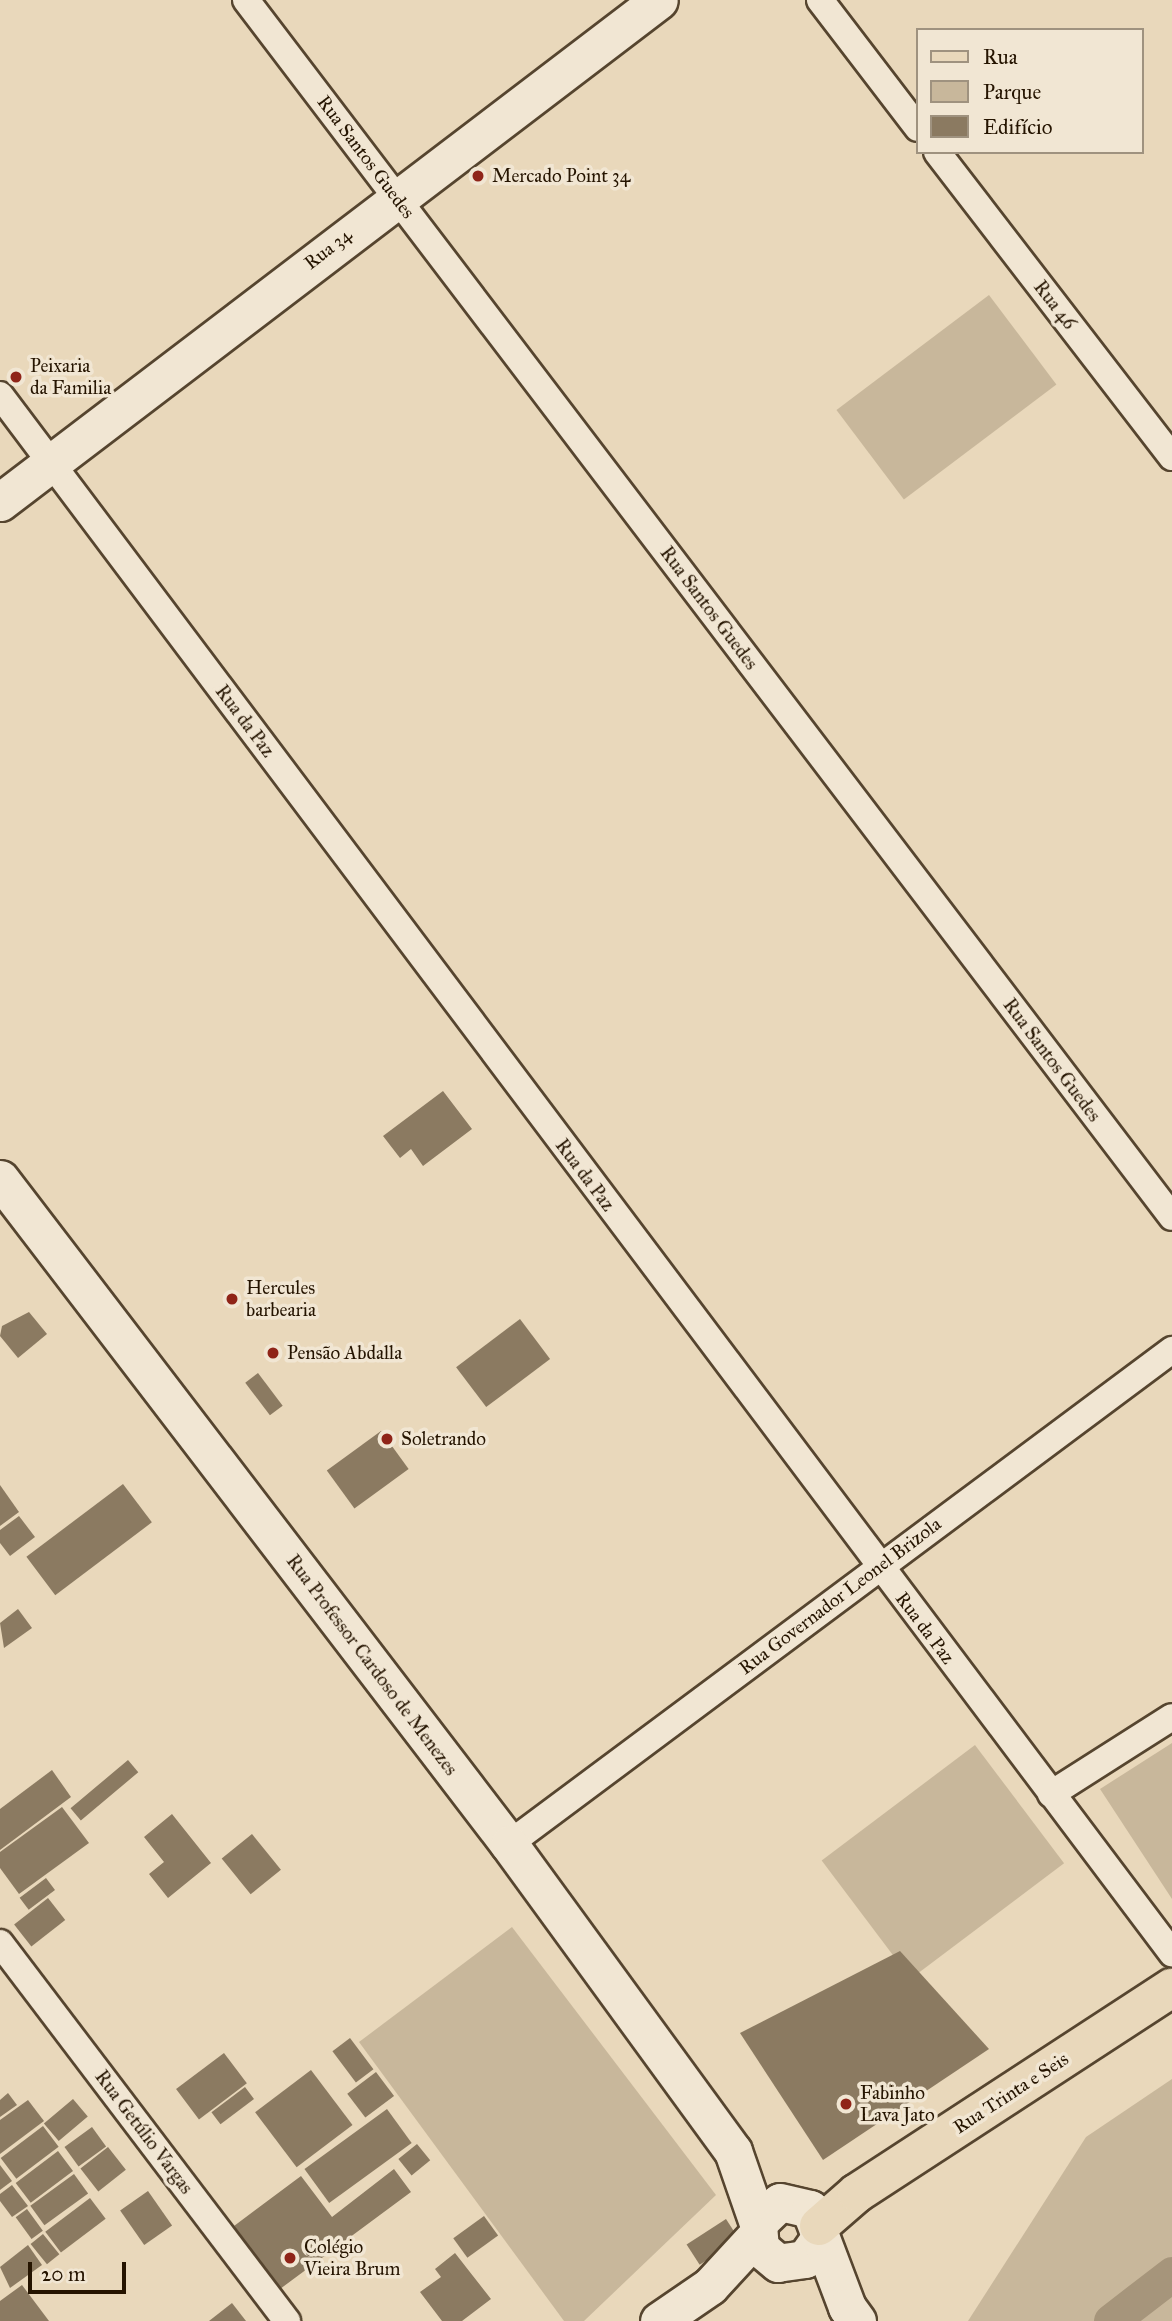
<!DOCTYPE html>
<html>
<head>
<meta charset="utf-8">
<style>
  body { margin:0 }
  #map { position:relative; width:1172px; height:2321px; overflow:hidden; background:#e9d8bb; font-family:"IM FELL Great Primer",serif }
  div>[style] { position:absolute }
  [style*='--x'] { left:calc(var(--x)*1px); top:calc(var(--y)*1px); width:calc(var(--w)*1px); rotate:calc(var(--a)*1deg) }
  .green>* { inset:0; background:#c8b79b; transform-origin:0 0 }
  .canal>* { height:35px; margin:-17.5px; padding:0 17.5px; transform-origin:17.5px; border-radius:17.5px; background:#a6957b }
  .building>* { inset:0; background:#8b7a61; transform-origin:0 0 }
  .roads { filter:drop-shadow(2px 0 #56452f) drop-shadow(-2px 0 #56452f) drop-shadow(0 2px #56452f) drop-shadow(0 -2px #56452f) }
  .street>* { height:26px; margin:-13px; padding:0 13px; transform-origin:13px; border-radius:13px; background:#f1e6d3 }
  .secondary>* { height:37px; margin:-18.5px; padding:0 18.5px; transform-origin:18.5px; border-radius:18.5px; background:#f1e6d3 }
  .primary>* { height:38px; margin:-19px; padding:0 19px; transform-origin:19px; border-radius:19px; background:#e9d8bb }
  .dots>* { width:19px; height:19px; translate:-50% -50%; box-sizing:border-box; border:4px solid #f1e6d3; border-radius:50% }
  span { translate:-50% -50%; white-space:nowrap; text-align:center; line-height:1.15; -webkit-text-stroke:7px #f1e6d3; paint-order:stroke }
  .street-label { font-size:19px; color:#251400 }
  .poi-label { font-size:19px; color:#251400 }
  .left { translate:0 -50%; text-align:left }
  .legend { position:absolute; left:916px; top:28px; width:228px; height:126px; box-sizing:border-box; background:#f1e6d3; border:2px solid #9f927f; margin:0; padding:9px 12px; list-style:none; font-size:21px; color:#251400 }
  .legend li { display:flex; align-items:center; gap:14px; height:35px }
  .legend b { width:35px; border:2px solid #9f927f }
  .scale { position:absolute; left:28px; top:2262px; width:98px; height:32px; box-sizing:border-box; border:4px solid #251400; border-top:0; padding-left:9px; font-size:21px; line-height:24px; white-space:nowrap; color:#251400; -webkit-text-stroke:5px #f1e6d3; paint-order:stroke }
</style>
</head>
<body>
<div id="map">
  <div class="green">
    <div style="left:989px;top:295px;width:112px;height:191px;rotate:53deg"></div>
    <div style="clip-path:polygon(1172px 1743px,1172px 1899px,1100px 1789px)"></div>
    <div style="left:975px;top:1745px;width:148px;height:192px;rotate:53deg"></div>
    <div style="clip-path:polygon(512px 1927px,716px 2195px,584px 2321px,564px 2321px,359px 2042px)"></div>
    <div style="clip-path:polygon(1172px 2079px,1172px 2321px,968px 2321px,1086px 2137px)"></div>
  </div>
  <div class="canal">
    <div style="--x:1111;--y:2321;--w:77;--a:-37.6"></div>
  </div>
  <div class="building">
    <div style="clip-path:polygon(443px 1091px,472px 1129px,423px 1166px,411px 1149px,400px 1158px,383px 1136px)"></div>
    <div style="clip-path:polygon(29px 1312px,47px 1334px,18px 1358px,0 1336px,2px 1326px)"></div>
    <div style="left:520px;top:1319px;width:50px;height:80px;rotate:53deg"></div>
    <div style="left:258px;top:1373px;width:41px;height:16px;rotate:53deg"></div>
    <div style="left:381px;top:1431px;width:47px;height:67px;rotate:54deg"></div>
    <div style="left:123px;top:1484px;width:48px;height:121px;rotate:53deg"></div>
    <div style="clip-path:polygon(0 1485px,19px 1512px,0 1526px)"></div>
    <div style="clip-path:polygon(19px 1516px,35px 1537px,10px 1556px,0 1543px,0 1530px)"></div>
    <div style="clip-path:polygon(18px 1609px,32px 1628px,4px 1648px,0 1623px)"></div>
    <div style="left:128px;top:1760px;width:16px;height:75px;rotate:50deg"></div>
    <div style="clip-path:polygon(52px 1770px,71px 1797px,0 1850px,0 1809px)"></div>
    <div style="clip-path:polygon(62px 1807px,89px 1843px,19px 1894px,0 1868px,0 1852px)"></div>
    <div style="clip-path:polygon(172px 1814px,211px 1863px,168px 1898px,149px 1874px,164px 1862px,144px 1837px)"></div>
    <div style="left:252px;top:1834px;width:46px;height:39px;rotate:51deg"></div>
    <div style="left:46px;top:1878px;width:15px;height:33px;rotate:53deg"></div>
    <div style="left:48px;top:1898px;width:28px;height:43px;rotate:52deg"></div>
    <div style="clip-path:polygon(900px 1951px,989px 2049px,823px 2160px,740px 2033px)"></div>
    <div style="left:350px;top:2038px;width:39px;height:22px;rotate:53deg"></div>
    <div style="left:224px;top:2053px;width:38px;height:60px;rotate:53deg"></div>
    <div style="left:311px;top:2070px;width:69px;height:70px;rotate:53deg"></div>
    <div style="left:376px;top:2072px;width:30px;height:36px;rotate:53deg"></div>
    <div style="left:245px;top:2087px;width:15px;height:42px;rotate:53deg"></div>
    <div style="clip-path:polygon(8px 2093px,17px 2105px,0 2117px,0 2100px)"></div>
    <div style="left:73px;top:2099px;width:23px;height:38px;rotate:50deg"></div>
    <div style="clip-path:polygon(28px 2100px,44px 2121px,0 2154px,0 2120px)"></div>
    <div style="left:387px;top:2109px;width:42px;height:102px;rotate:54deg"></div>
    <div style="left:43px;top:2126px;width:26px;height:53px;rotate:53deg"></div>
    <div style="left:92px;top:2127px;width:24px;height:34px;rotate:54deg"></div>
    <div style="left:417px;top:2144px;width:21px;height:24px;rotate:51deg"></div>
    <div style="left:108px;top:2147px;width:29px;height:35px;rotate:52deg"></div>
    <div style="left:58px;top:2151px;width:25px;height:53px;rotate:53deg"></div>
    <div style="clip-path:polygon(0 2165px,12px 2181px,0 2190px)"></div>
    <div style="clip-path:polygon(394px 2169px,411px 2192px,280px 2289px,234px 2226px,301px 2176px,332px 2217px)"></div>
    <div style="left:74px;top:2174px;width:24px;height:54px;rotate:54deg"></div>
    <div style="clip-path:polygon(12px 2185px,28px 2206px,12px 2217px,0 2201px,0 2194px)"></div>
    <div style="left:148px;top:2191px;width:42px;height:34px;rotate:55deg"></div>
    <div style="left:90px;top:2198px;width:26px;height:56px;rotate:53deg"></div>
    <div style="left:27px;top:2209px;width:27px;height:14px;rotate:54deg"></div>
    <div style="left:484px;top:2216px;width:24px;height:38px;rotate:54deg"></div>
    <div style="left:726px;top:2219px;width:24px;height:47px;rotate:57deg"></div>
    <div style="left:43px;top:2234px;width:26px;height:16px;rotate:51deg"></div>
    <div style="clip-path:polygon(28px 2245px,42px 2265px,10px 2288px,0 2267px)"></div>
    <div style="clip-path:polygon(455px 2253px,491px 2299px,462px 2321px,442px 2321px,420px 2292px,441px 2277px,435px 2269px)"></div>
    <div style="clip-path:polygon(22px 2285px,49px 2321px,0 2321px,0 2301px)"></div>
    <div style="clip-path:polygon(232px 2303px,246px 2321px,209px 2321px)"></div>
  </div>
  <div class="roads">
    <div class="street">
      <div style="--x:246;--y:0;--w:1529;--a:52.73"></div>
      <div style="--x:820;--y:0;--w:161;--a:52.6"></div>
      <div style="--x:937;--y:152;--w:385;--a:52.4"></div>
      <div style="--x:0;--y:395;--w:1950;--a:53.05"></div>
      <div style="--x:1051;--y:1794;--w:143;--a:-32.5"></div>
      <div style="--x:509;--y:1844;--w:827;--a:-36.69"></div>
      <div style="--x:0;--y:1943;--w:475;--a:52.8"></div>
    </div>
    <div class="secondary">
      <div style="--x:0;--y:502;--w:828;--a:-37.3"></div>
      <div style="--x:0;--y:1179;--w:837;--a:52.57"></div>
      <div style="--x:509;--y:1844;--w:380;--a:53.9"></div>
      <div style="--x:733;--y:2151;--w:76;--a:70.9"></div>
      <div style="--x:819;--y:2239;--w:24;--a:125"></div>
      <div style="--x:805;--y:2259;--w:27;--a:172"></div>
      <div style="--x:778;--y:2263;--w:23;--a:-140"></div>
      <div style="--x:760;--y:2248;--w:25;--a:-95"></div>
      <div style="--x:758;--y:2223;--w:30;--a:-44"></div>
      <div style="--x:780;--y:2202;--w:31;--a:13"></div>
      <div style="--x:810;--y:2209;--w:105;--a:69.3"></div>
      <div style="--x:847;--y:2307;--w:17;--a:54"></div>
      <div style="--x:659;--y:2321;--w:62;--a:-34.5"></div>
      <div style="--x:710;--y:2286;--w:68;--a:-47.4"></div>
    </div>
    <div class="primary">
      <div style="--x:819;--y:2226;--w:50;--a:-41"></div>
      <div style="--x:857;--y:2193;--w:376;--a:-33.1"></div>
    </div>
  </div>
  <div class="dots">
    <div style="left:478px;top:176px;background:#8f2418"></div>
    <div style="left:16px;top:377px;background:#8f2418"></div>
    <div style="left:232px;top:1299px;background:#8f2418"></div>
    <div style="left:273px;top:1353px;background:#8f2418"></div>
    <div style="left:387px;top:1439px;background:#8f2418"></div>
    <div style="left:846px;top:2104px;background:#8f2418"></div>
    <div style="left:290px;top:2258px;background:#8f2418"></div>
  </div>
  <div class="street-label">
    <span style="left:366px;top:157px;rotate:53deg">Rua Santos Guedes</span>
    <span style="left:328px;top:249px;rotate:-38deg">Rua 34</span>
    <span style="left:1055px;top:305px;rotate:52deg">Rua 46</span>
    <span style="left:709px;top:608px;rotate:53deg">Rua Santos Guedes</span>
    <span style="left:245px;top:721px;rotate:53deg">Rua da Paz</span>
    <span style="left:1052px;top:1060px;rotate:53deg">Rua Santos Guedes</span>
    <span style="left:585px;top:1175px;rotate:53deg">Rua da Paz</span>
    <span style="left:840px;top:1596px;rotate:-37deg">Rua Governador Leonel Brizola</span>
    <span style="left:925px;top:1628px;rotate:53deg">Rua da Paz</span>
    <span style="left:372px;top:1665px;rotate:53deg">Rua Professor Cardoso de Menezes</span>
    <span style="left:1011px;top:2093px;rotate:-33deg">Rua Trinta e Seis</span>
    <span style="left:144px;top:2132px;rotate:53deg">Rua Getúlio Vargas</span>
  </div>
  <div class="poi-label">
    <span class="left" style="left:492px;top:176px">Mercado Point 34</span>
    <span class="left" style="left:30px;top:377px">Peixaria<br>da Familia</span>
    <span class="left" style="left:246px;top:1299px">Hercules<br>barbearia</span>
    <span class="left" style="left:287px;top:1353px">Pensão Abdalla</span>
    <span class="left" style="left:401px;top:1439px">Soletrando</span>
    <span class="left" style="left:860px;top:2104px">Fabinho<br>Lava Jato</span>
    <span class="left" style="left:304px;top:2258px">Colégio<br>Vieira Brum</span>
  </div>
  <ul class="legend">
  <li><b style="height:9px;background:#e9d8bb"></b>Rua</li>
  <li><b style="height:19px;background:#c8b79b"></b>Parque</li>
  <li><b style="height:19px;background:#8b7a61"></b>Edifício</li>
  </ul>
  <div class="scale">20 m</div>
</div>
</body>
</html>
